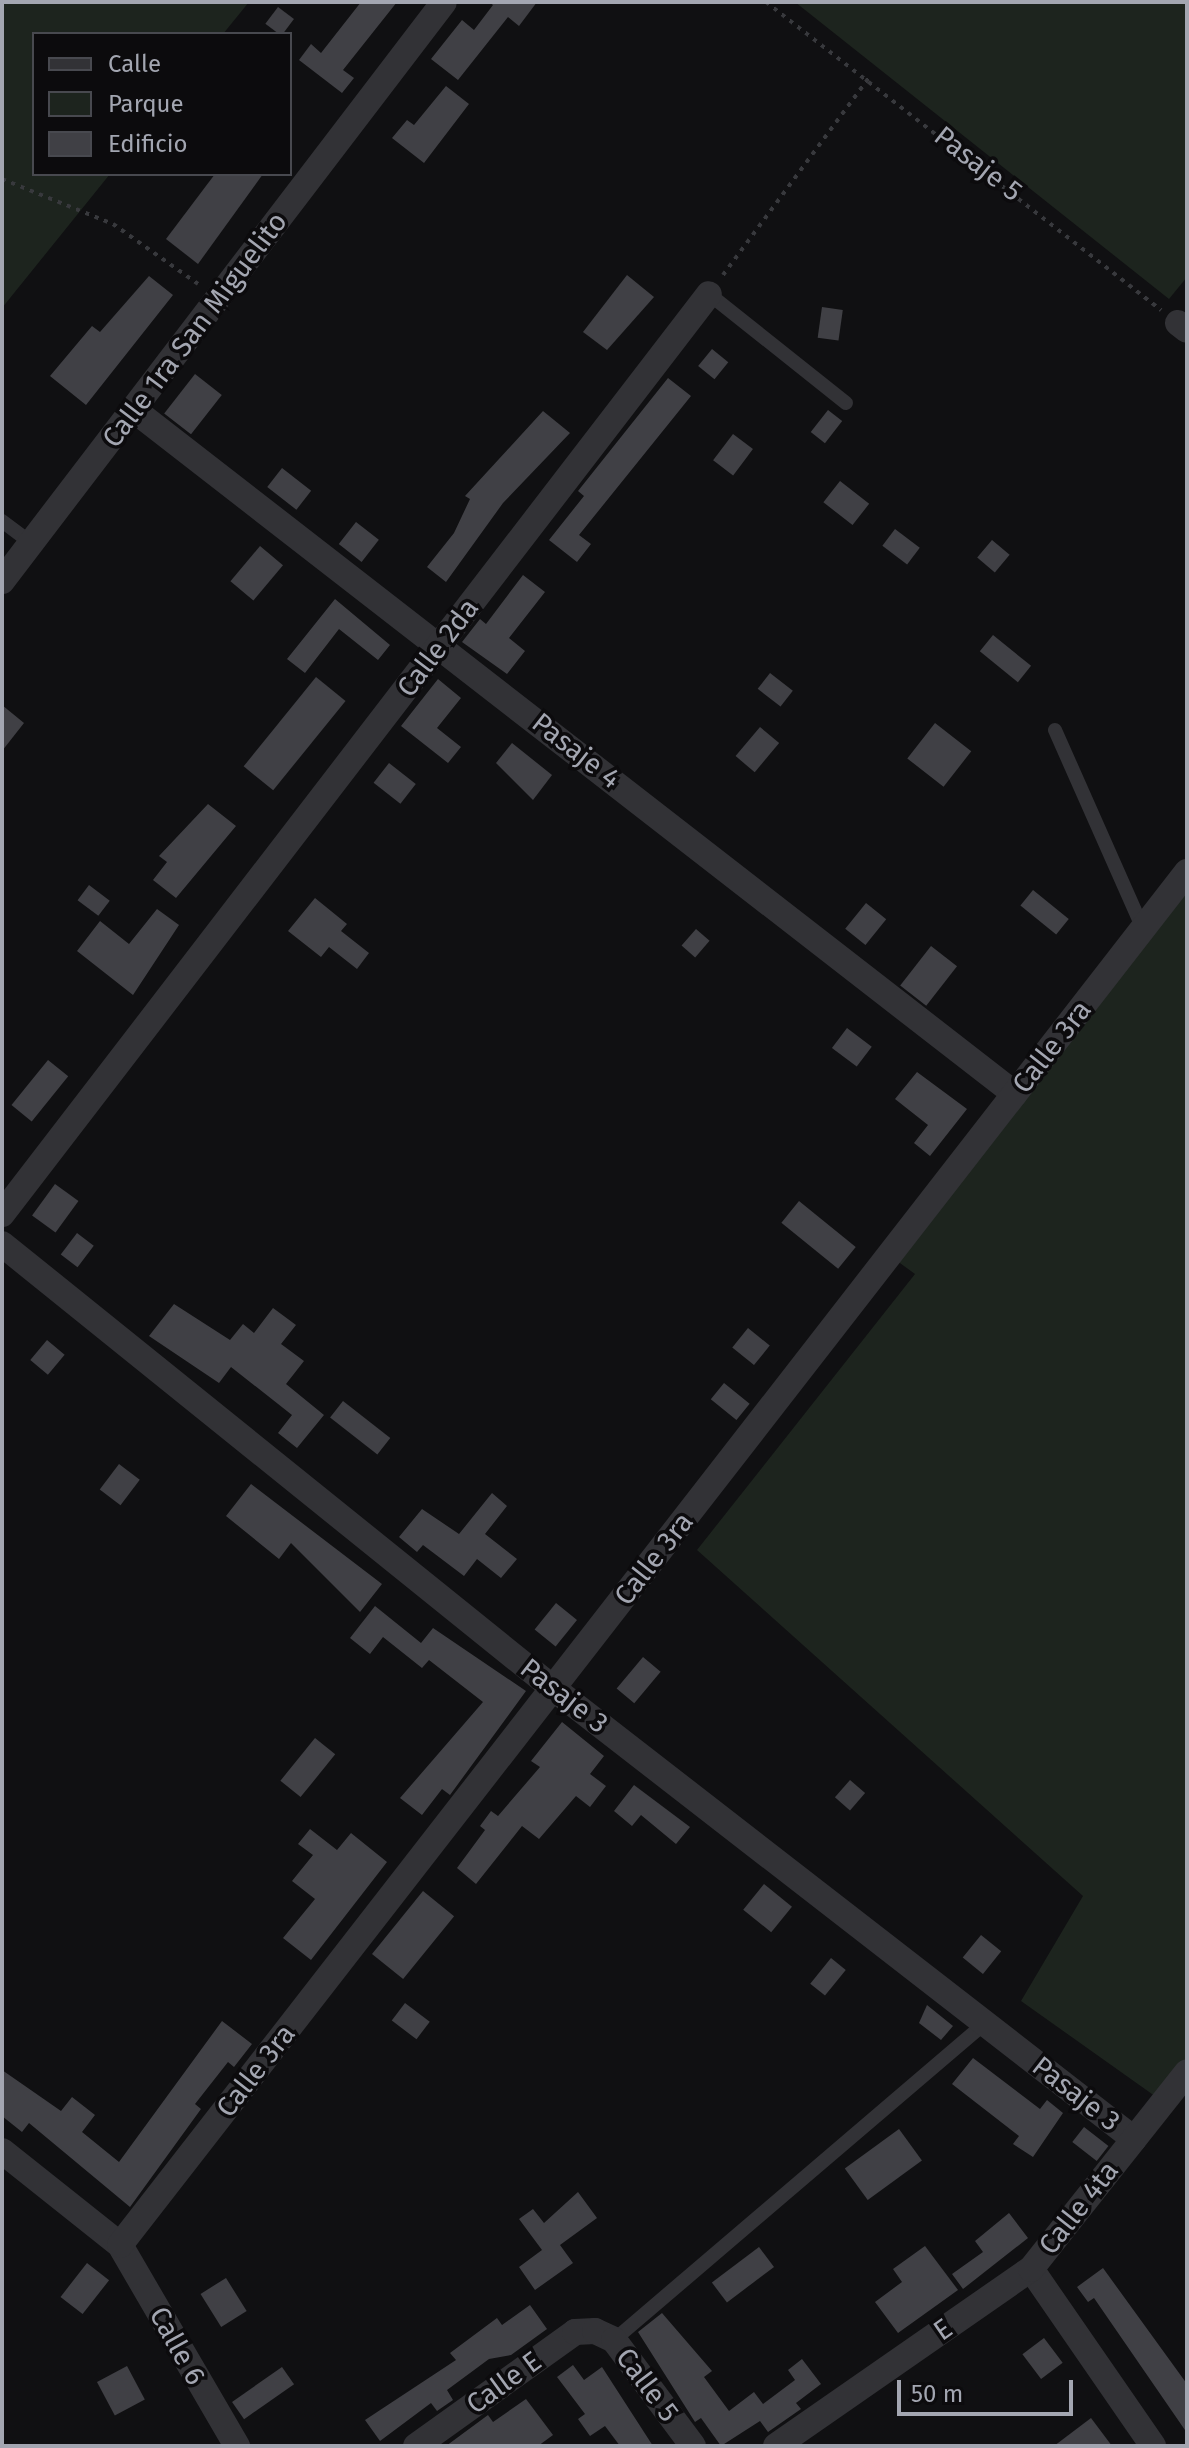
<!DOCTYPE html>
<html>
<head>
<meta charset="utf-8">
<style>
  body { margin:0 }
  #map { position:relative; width:1189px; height:2448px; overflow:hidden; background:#101012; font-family:"Fira Sans",sans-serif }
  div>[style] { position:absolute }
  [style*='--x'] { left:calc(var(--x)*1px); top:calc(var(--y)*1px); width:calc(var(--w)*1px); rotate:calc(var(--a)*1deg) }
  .green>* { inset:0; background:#1d241e }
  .building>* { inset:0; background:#404045; transform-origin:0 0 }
  .path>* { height:4px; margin-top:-2px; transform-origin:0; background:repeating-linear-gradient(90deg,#38393d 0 4px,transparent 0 10px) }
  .service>* { height:14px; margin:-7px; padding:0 7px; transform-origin:7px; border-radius:7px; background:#323236 }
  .minor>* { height:26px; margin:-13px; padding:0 13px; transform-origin:13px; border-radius:13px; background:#323236 }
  span { translate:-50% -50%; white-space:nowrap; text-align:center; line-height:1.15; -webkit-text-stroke:7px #0c0b0d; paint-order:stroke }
  .street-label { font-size:28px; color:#a3a6b1 }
  .frame { position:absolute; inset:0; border:4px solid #a3a6b1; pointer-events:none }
  .legend { position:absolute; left:32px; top:32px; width:260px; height:144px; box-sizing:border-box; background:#0c0b0d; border:2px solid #48494f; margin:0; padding:10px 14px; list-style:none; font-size:24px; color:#a3a6b1 }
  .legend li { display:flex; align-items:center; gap:16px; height:40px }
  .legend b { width:40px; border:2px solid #48494f }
  .scale { position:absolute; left:897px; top:2380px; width:176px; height:36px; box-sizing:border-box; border:4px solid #a3a6b1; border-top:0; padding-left:10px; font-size:24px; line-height:28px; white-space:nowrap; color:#a3a6b1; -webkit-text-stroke:6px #0c0b0d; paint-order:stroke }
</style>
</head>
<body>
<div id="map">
  <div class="green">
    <div style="clip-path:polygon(2px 2px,249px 2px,223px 34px,34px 34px,34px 174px,110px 174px,2px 308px)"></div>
    <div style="clip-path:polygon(795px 2px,1187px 2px,1187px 277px,1169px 299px)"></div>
    <div style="clip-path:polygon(1187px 877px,1187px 2062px,1159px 2099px,1021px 2001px,1083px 1896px,697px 1550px,915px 1274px,893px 1258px)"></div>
  </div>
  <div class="building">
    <div style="clip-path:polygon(361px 2px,397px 2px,343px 70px,354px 78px,342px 93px,299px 60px,311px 44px,321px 53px)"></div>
    <div style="clip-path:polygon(489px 2px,537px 2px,519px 26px,508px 17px,458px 80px,431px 59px,462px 20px,474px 30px,493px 5px)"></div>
    <div style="left:278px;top:7px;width:20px;height:21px;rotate:37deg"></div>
    <div style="clip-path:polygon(446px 86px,469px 104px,424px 163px,392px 138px,407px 120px,414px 125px)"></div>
    <div style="clip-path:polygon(215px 174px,263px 174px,198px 264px,166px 239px)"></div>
    <div style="clip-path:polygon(627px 275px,654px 297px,607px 350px,583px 332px)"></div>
    <div style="clip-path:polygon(149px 276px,173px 295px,86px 405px,50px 376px,92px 326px,100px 332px)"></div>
    <div style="left:822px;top:307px;width:21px;height:31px;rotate:8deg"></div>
    <div style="left:712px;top:349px;width:21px;height:22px;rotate:39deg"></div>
    <div style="left:195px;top:374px;width:34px;height:50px;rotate:38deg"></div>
    <div style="clip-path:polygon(668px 378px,691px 396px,579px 535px,591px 544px,577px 562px,549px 540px,584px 496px,578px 491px)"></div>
    <div style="left:828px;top:410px;width:18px;height:28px;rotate:38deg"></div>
    <div style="clip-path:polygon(543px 411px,570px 433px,503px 503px,446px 582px,427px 567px,454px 533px,470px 499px,465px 496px)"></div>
    <div style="left:733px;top:434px;width:25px;height:33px;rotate:37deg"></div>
    <div style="left:282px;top:468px;width:37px;height:24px;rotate:38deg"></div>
    <div style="left:840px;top:481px;width:37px;height:27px;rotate:38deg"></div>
    <div style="left:356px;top:522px;width:29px;height:28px;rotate:38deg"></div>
    <div style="left:895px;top:529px;width:31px;height:21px;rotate:37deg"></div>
    <div style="left:992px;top:540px;width:23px;height:23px;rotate:40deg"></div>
    <div style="left:260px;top:546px;width:30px;height:46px;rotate:40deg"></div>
    <div style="clip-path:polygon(523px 575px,545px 592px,509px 638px,525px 651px,507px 674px,462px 642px,480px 619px,486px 624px)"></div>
    <div style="clip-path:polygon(335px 599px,390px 645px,378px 660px,339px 629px,305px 673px,287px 659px)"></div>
    <div style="left:993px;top:635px;width:49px;height:21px;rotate:39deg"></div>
    <div style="left:770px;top:673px;width:29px;height:20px;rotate:38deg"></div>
    <div style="left:316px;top:677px;width:38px;height:115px;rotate:39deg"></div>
    <div style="clip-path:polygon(438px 679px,461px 698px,437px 728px,461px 747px,448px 763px,401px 726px)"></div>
    <div style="clip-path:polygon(2px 705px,24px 723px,2px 751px)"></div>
    <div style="left:935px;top:723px;width:46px;height:45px;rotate:38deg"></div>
    <div style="left:760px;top:727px;width:25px;height:38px;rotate:40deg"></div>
    <div style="clip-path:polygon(512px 743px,552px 775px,533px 800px,496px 763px)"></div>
    <div style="left:389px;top:763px;width:34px;height:25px;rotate:38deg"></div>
    <div style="clip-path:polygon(208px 804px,236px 826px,176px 898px,153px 880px,167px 862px,159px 856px)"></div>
    <div style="left:89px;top:885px;width:26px;height:19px;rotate:37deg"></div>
    <div style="left:1033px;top:890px;width:46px;height:20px;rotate:39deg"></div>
    <div style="clip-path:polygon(315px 898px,347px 924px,341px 931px,369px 953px,357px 969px,329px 947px,321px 957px,288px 931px)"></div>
    <div style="left:866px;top:903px;width:26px;height:33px;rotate:39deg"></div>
    <div style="clip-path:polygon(157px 909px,179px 925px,133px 995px,77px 951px,100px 921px,129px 944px)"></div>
    <div style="left:696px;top:929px;width:18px;height:22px;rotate:41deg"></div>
    <div style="left:931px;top:946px;width:33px;height:50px;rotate:38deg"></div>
    <div style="left:847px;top:1028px;width:31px;height:25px;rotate:37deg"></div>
    <div style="left:48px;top:1060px;width:26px;height:58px;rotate:39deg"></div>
    <div style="clip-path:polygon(917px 1072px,967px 1109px,930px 1156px,914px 1143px,928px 1125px,895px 1099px)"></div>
    <div style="left:55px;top:1184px;width:29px;height:39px;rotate:36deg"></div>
    <div style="left:799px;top:1201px;width:73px;height:28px;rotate:39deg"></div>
    <div style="left:77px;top:1233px;width:21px;height:27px;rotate:37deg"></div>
    <div style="clip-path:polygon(174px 1304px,230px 1340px,243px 1324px,254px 1333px,273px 1308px,296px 1325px,281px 1344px,304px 1361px,286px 1384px,324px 1415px,297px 1448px,278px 1433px,292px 1415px,231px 1367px,219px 1383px,149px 1336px)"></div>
    <div style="left:748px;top:1328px;width:28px;height:25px;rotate:39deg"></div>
    <div style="left:47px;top:1340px;width:23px;height:26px;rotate:40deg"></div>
    <div style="left:724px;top:1383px;width:33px;height:21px;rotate:39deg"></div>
    <div style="left:343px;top:1401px;width:60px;height:21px;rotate:38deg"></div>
    <div style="left:119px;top:1464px;width:26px;height:32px;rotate:37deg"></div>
    <div style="clip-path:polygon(251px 1484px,382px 1584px,360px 1612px,291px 1543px,279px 1559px,226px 1516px)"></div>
    <div style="clip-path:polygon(492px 1493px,507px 1506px,485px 1534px,517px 1559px,501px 1578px,477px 1559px,464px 1576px,423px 1545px,417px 1552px,399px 1537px,422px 1509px,459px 1534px)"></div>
    <div style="left:556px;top:1603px;width:27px;height:34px;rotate:39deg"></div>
    <div style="clip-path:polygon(375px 1606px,421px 1643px,433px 1628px,526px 1691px,450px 1795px,442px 1789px,422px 1815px,400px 1798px,483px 1702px,429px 1660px,422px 1668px,383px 1637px,370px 1654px,350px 1638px)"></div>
    <div style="left:643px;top:1657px;width:23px;height:41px;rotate:40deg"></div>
    <div style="clip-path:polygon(562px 1722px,604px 1756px,590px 1774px,606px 1786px,590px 1807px,576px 1796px,539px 1839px,522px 1826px,476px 1884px,457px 1868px,485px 1830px,480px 1826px,491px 1811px,498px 1816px,540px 1767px,531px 1761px)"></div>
    <div style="left:315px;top:1738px;width:26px;height:55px;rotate:39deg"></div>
    <div style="left:850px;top:1780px;width:20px;height:23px;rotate:41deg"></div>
    <div style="clip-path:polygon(634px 1785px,690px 1827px,676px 1844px,641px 1815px,632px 1826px,614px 1811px)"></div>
    <div style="clip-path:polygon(310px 1829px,337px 1850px,351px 1833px,387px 1862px,311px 1960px,283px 1938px,315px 1899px,292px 1881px,313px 1855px,298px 1844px)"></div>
    <div style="left:764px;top:1884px;width:36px;height:33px;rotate:39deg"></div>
    <div style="left:423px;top:1891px;width:40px;height:81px;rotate:39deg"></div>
    <div style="left:981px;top:1935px;width:26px;height:29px;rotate:39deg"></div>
    <div style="left:831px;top:1958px;width:19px;height:33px;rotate:39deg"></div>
    <div style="left:405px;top:2003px;width:31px;height:22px;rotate:37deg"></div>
    <div style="clip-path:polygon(927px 2005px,953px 2026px,941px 2040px,919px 2023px)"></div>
    <div style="clip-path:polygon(222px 2021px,252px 2044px,234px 2067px,228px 2062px,195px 2104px,201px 2109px,130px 2207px,29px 2123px,22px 2132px,2px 2116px,2px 2070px,61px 2111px,72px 2097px,95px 2115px,82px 2132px,119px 2162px)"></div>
    <div style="clip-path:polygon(973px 2058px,1040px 2109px,1047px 2100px,1063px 2113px,1033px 2157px,1013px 2144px,1019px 2136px,952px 2084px)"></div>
    <div style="left:1084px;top:2127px;width:31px;height:19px;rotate:38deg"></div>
    <div style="left:899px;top:2129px;width:39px;height:67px;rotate:54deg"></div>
    <div style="clip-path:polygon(578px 2192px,597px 2218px,560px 2245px,573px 2263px,535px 2290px,519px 2267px,542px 2250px,519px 2219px,533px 2209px,544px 2223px)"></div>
    <div style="clip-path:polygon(1009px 2213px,1028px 2238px,963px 2289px,952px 2274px,983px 2252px,975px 2241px)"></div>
    <div style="clip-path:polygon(925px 2246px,958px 2290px,898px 2333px,875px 2302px,902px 2282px,893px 2269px)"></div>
    <div style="left:759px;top:2247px;width:25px;height:59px;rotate:53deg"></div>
    <div style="left:87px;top:2263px;width:28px;height:43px;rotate:38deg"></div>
    <div style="clip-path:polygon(1103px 2268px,1187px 2384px,1187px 2433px,1094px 2298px,1088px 2302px,1077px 2287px)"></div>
    <div style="left:226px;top:2278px;width:39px;height:30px;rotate:58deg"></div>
    <div style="clip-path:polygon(530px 2305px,547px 2329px,511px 2355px,489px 2359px,447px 2390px,453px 2400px,437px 2411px,431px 2403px,380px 2441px,365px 2420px,456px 2360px,450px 2353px,497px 2318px,502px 2325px)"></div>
    <div style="clip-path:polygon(662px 2313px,712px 2371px,704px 2377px,729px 2411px,754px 2392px,763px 2404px,795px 2380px,788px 2370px,802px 2359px,821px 2384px,796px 2403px,801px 2409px,768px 2432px,760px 2421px,721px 2446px,701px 2418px,695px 2422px,638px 2332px)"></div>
    <div style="left:1044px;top:2338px;width:31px;height:27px;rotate:53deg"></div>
    <div style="clip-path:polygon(573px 2365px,584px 2380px,602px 2367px,653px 2446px,620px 2446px,605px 2426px,590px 2436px,578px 2419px,585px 2414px,557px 2377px)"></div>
    <div style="left:127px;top:2366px;width:38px;height:34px;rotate:62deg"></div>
    <div style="left:282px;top:2367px;width:21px;height:61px;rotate:55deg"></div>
    <div style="clip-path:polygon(526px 2399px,553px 2435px,538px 2446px,446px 2446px,488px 2415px,493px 2422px)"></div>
    <div style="clip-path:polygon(1091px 2418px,1112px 2446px,1054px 2446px)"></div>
  </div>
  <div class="path">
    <div style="--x:766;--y:2;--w:501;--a:37.95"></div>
    <div style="--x:2;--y:179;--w:120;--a:22.1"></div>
    <div style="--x:113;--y:224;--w:104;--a:35.2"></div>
    <div style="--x:723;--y:275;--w:245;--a:-53.5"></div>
  </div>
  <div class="service">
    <div style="--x:709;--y:294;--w:175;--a:38.5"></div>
    <div style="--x:2;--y:521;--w:36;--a:37"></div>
    <div style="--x:1055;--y:730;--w:218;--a:66.1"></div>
    <div style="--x:614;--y:2340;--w:488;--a:-40.5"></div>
  </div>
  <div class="minor">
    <div style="--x:1178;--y:323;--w:11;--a:38"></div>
    <div style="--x:134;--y:410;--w:1115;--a:37.83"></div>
    <div style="--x:2;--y:581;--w:728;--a:-52.64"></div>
    <div style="--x:2;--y:1214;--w:1160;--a:-52.46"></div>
    <div style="--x:2;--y:1244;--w:709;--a:38.87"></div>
    <div style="--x:554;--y:1689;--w:734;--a:37.81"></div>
    <div style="--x:2;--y:2151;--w:151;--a:38.5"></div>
    <div style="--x:120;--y:2245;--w:233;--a:59.8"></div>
    <div style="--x:120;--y:2245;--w:1739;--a:-52.15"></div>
    <div style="--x:1031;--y:2269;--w:215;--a:55.4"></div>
    <div style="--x:416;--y:2446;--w:196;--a:-35.6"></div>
    <div style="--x:575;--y:2332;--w:20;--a:-3"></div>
    <div style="--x:595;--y:2331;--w:21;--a:25"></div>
    <div style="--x:614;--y:2340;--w:132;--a:53.3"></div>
    <div style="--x:776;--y:2446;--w:310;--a:-34.8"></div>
    <div style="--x:1031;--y:2269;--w:251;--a:-51.6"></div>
  </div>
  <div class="street-label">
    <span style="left:978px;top:164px;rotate:38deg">Pasaje 5</span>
    <span style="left:195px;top:330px;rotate:-53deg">Calle 1ra San Miguelito</span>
    <span style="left:438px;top:648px;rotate:-53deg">Calle 2da</span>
    <span style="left:576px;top:751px;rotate:38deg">Pasaje 4</span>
    <span style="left:1052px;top:1047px;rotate:-52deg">Calle 3ra</span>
    <span style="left:654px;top:1559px;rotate:-52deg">Calle 3ra</span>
    <span style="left:564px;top:1696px;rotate:38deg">Pasaje 3</span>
    <span style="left:256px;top:2071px;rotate:-52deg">Calle 3ra</span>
    <span style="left:1076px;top:2094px;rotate:38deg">Pasaje 3</span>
    <span style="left:1079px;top:2208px;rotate:-52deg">Calle 4ta</span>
    <span style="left:943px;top:2330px;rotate:-35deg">E</span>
    <span style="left:177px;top:2346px;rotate:61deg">Calle 6</span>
    <span style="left:504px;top:2383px;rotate:-36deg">Calle E</span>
    <span style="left:647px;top:2385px;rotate:53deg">Calle 5</span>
  </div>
  <div class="frame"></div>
  <ul class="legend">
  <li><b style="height:10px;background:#323236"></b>Calle</li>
  <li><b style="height:22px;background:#1d241e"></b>Parque</li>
  <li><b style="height:22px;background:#404045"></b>Edificio</li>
  </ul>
  <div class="scale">50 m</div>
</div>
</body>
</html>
